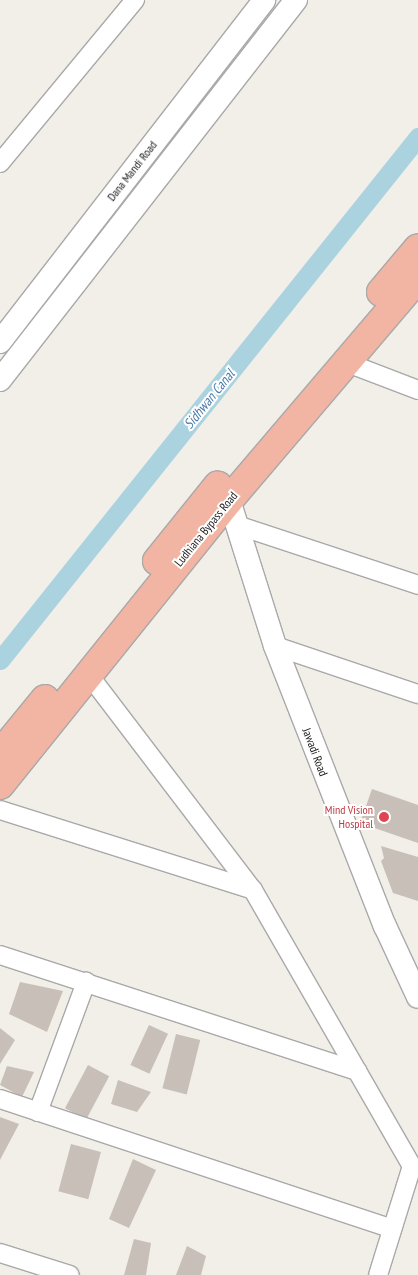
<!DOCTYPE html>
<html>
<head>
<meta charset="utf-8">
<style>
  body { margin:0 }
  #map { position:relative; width:418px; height:1275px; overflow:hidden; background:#f2efe9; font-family:"PT Sans Narrow",sans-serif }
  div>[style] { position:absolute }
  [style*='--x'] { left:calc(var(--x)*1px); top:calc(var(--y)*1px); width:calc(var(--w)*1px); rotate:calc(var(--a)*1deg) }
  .canal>* { height:19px; margin:-9.5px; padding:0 9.5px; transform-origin:9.5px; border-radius:9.5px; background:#aad3df }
  .building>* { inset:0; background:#c7bfb8; transform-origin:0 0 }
  .roads { filter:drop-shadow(1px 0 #a9a9a9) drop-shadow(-1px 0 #a9a9a9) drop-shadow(0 1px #a9a9a9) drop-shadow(0 -1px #a9a9a9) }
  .minor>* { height:18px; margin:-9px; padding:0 9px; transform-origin:9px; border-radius:9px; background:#fff }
  .tertiary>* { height:22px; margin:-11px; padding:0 11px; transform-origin:11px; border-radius:11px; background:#fff }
  .trunk>* { height:28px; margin:-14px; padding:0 14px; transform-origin:14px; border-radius:14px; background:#f2b4a3 }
  .dots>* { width:14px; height:14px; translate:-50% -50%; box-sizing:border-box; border:2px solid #fff; border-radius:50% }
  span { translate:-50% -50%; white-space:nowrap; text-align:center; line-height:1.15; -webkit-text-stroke:4px #fff; paint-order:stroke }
  .street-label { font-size:12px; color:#222 }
  .health-label { font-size:12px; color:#be3a42 }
  .right { translate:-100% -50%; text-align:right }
  .water-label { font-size:14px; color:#4a7aab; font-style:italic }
</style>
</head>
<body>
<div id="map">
  <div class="canal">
    <div style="--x:0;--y:660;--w:670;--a:-51.37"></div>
  </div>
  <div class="building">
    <div style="clip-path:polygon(372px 789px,418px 805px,418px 843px,360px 823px)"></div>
    <div style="clip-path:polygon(381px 846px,418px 857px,418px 901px,393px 893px,381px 861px,384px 858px)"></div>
    <div style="clip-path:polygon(20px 982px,63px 991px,47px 1032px,9px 1014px)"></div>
    <div style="left:149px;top:1025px;width:21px;height:44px;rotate:25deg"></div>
    <div style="clip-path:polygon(0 1028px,15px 1040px,0 1064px)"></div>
    <div style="left:176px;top:1034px;width:25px;height:56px;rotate:14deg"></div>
    <div style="left:88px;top:1065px;width:24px;height:49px;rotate:28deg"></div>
    <div style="clip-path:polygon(7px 1066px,34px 1072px,22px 1097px,0 1085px)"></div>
    <div style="clip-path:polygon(118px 1080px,151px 1092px,137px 1112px,111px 1104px)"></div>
    <div style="clip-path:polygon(0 1117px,19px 1124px,0 1160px)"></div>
    <div style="left:71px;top:1144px;width:31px;height:49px;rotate:15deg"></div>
    <div style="clip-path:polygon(133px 1159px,156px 1170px,129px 1228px,109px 1219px)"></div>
    <div style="clip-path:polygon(134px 1239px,151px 1243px,146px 1275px,124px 1275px)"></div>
    <div style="clip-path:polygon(187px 1246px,206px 1256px,201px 1275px,176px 1275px)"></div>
  </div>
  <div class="roads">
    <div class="minor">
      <div style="--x:0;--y:163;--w:212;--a:-50.4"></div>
      <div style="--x:345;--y:362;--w:78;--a:21"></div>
      <div style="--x:237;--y:525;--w:191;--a:18.3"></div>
      <div style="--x:275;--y:646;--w:151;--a:18.6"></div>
      <div style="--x:89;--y:675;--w:270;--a:52.7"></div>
      <div style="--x:253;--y:890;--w:319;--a:60.1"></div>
      <div style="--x:412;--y:1166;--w:114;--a:107.3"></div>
      <div style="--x:0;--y:810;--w:265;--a:17.5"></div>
      <div style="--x:0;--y:955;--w:376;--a:18"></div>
      <div style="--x:0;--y:1099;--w:413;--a:18.3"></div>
      <div style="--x:38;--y:1112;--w:139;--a:-69.7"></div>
      <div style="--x:0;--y:1253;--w:73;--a:17.4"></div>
    </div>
    <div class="tertiary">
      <div style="--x:0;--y:342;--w:432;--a:-52.3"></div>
      <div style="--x:0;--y:380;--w:482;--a:-52.1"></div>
      <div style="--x:229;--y:500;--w:153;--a:72.5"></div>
      <div style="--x:275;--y:646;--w:301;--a:68.6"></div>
      <div style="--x:385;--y:926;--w:78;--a:65.1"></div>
    </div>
    <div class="trunk">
      <div style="--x:381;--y:292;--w:57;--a:-49.9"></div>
      <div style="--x:157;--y:561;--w:97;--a:-51.2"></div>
      <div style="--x:0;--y:754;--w:71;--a:-50.7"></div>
      <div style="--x:0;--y:785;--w:366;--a:-51.2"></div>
      <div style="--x:229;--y:500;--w:292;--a:-49.6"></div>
    </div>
  </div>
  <div class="dots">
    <div style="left:384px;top:817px;background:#e0444e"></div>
  </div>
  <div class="street-label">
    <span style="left:132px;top:171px;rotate:-52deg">Dana Mandi Road</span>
    <span style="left:206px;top:529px;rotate:-51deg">Ludhiana Bypass Road</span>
    <span style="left:315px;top:752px;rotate:69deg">Jawadi Road</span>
  </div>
  <div class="health-label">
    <span class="right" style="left:373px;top:817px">Mind Vision<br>Hospital</span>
  </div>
  <div class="water-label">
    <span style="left:209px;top:399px;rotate:-51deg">Sidhwan Canal</span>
  </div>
</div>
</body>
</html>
